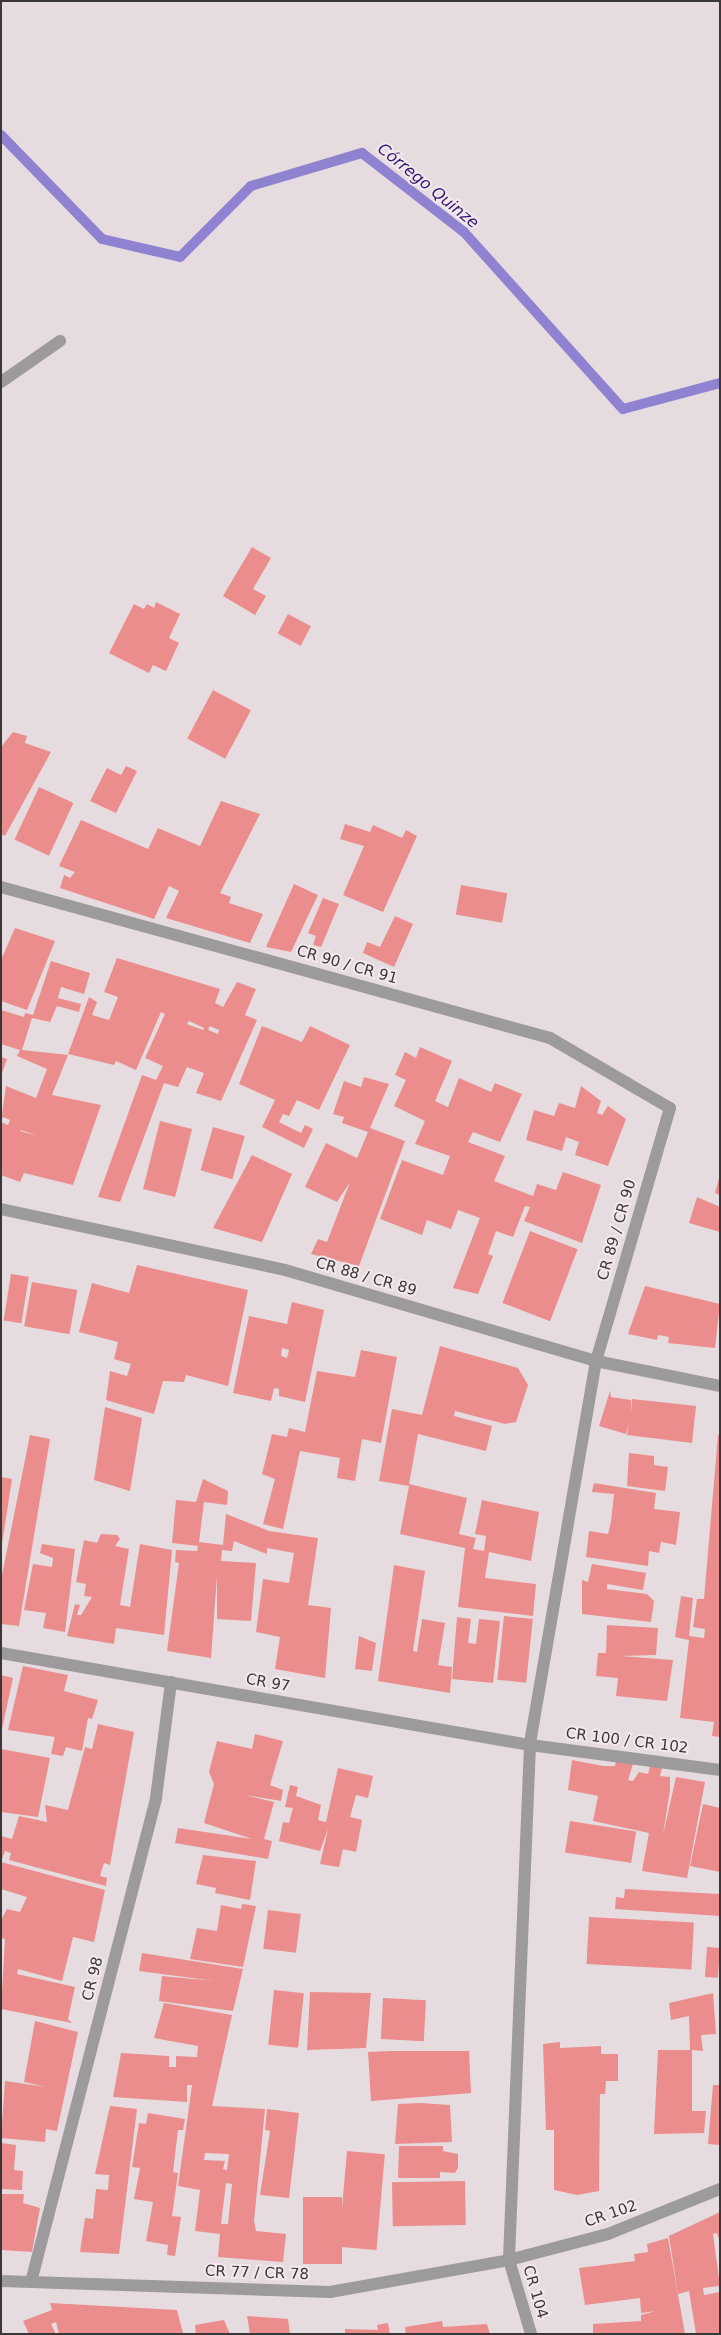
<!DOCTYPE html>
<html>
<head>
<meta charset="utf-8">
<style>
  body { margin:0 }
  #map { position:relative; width:721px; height:2335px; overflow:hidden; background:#e6dce0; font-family:"DejaVu Sans",sans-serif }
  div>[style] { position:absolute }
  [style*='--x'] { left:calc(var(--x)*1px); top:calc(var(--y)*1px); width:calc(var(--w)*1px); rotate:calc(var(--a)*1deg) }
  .stream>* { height:10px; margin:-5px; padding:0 5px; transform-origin:5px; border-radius:5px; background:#8f83d1 }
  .building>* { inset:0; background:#eb8d8c; transform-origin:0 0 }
  .minor>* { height:12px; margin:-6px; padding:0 6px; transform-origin:6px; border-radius:6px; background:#9d9a9d }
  span { translate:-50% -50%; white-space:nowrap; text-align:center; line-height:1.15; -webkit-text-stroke:4px #f3e9ed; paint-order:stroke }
  .street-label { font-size:15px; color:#3b3739 }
  .water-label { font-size:16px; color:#331672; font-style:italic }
  .frame { position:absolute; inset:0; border:2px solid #3b3739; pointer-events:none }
</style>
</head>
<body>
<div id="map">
  <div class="stream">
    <div style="--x:1;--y:135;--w:145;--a:45.8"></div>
    <div style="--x:102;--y:239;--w:80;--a:13"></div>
    <div style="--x:180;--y:257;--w:100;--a:-45"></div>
    <div style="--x:251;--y:186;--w:116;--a:-16.6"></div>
    <div style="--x:362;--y:153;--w:129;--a:37.8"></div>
    <div style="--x:464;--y:232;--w:238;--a:48.1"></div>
    <div style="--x:623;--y:409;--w:100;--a:-15"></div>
  </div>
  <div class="building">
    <div style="clip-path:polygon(252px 547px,271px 558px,253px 589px,266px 596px,255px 615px,223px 596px)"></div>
    <div style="clip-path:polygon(156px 602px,180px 614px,169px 638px,179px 643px,166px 671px,153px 665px,149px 673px,109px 653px,134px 604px,144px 609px,147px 604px,154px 608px)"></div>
    <div style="left:288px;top:614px;width:26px;height:22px;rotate:28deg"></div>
    <div style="left:213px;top:690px;width:43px;height:55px;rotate:28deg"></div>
    <div style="clip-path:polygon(13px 732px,27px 736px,25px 743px,51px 752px,5px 836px,1px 834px,1px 747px)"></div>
    <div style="clip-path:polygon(126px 766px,137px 771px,116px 813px,90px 801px,107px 768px,121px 775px)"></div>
    <div style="left:39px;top:787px;width:38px;height:58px;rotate:25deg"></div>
    <div style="clip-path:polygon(221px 801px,260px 814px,220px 893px,231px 897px,229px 903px,263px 914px,250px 943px,166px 918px,179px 891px,169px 886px,154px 919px,60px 888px,64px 875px,70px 878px,75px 872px,59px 866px,81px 820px,148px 849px,158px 828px,200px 846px)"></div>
    <div style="clip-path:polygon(345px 824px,370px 832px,373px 825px,402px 838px,406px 830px,417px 836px,383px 912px,343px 895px,364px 846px,340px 839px)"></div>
    <div style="clip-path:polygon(294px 884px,318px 895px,291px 952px,266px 947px)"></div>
    <div style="left:461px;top:885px;width:47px;height:30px;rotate:10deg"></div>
    <div style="clip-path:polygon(323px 898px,339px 904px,321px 947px,313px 945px,316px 936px,308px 933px)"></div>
    <div style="clip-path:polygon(395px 916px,413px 924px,394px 967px,363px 953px,367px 942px,380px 947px)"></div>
    <div style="clip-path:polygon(15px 928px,55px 941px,27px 1010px,1px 1001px,1px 960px)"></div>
    <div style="clip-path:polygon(evenodd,117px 958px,220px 989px,215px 1003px,223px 1007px,237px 982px,256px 989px,245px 1015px,257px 1020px,221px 1101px,196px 1093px,204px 1073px,187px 1067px,178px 1087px,164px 1083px,120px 1202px,98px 1197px,142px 1075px,156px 1080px,163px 1066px,145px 1058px,165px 1014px,161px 1012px,136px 1070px,116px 1061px,114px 1065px,68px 1054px,89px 997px,97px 1002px,92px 1015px,109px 1020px,118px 997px,104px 992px,117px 958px,189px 1021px,204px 1028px,203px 1030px,187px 1024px,189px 1021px,117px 958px,210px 1026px,219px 1030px,218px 1034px,208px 1030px,210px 1026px)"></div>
    <div style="clip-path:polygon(evenodd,51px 961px,90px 973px,84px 994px,61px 987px,58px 998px,81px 1004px,79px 1012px,57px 1006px,50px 1022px,32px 1018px,22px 1050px,68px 1055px,52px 1095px,101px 1105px,73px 1185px,24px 1173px,20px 1182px,1px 1175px,1px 1122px,8px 1125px,10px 1120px,3px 1117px,1px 1121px,6px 1086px,36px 1098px,47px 1069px,17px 1056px,20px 1050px,1px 1044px,1px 1010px,24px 1017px,25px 1013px,33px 1015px,51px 961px,21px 1130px,37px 1136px,20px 1131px,21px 1130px)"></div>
    <div style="clip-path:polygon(262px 1026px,302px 1042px,310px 1026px,350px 1045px,319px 1110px,297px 1100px,289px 1116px,283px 1114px,279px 1122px,301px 1133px,305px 1125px,313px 1129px,304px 1148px,262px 1127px,275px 1100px,239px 1084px)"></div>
    <div style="clip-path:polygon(420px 1047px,452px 1061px,435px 1101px,448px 1107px,459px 1078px,491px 1092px,495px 1083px,522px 1094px,500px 1142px,473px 1132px,468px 1142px,505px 1156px,494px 1181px,533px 1196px,537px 1184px,556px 1190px,563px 1172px,601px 1185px,582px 1243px,524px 1221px,530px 1207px,525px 1206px,513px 1237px,496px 1231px,488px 1254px,493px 1256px,478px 1294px,453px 1288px,480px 1218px,458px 1210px,451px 1229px,427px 1220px,422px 1235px,380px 1219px,402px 1160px,443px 1175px,450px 1156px,415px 1144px,425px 1121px,394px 1106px,406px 1080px,395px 1075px,405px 1052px,416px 1058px)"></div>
    <div style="clip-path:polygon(1px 1057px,7px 1059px,1px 1076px)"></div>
    <div style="clip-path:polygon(364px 1077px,389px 1084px,370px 1128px,405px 1141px,359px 1266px,311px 1254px,318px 1239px,327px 1242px,350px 1182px,337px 1202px,305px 1187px,326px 1143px,357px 1158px,368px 1132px,342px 1123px,344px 1117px,333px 1114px,344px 1081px,361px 1087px)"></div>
    <div style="clip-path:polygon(581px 1086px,601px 1101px,597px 1113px,602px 1115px,608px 1106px,626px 1119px,608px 1166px,575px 1155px,579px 1142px,566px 1137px,562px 1151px,526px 1140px,534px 1110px,554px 1116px,559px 1103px,575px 1108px)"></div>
    <div style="left:160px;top:1121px;width:33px;height:70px;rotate:14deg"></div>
    <div style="left:213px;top:1127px;width:33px;height:45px;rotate:16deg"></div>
    <div style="clip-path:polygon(252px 1155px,292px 1174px,262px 1242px,213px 1228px)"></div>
    <div style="clip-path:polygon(719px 1178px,720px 1178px,720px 1195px,715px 1193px)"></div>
    <div style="clip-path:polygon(697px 1197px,720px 1207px,720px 1232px,689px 1223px)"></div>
    <div style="left:530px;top:1231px;width:51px;height:77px;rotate:21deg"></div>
    <div style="clip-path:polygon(137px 1265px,248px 1290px,228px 1386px,186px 1375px,184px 1382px,163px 1381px,154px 1414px,106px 1400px,110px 1371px,127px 1376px,131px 1364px,114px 1359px,118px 1342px,79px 1332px,92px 1283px,129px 1293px)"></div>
    <div style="left:11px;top:1274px;width:18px;height:47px;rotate:9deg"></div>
    <div style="left:32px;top:1282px;width:46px;height:45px;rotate:10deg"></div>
    <div style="clip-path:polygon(645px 1286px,720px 1304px,715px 1348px,668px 1343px,669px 1337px,658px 1335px,657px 1340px,628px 1334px)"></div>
    <div style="clip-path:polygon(evenodd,292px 1302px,324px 1310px,305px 1402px,279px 1396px,279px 1389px,274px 1388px,271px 1401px,233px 1393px,249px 1316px,287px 1324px,292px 1302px,282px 1348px,289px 1350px,287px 1358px,281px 1356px,282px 1348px)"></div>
    <div style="clip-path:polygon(440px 1346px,518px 1368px,528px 1385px,516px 1422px,505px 1424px,455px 1411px,454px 1416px,492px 1426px,486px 1451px,418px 1434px,409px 1484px,467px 1498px,459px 1534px,476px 1538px,473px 1549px,484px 1551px,486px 1536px,475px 1534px,482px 1500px,539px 1512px,531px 1561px,489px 1552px,485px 1578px,536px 1584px,533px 1616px,458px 1607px,465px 1548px,400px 1534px,409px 1486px,379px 1481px,392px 1409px,422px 1415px)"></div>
    <div style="clip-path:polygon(361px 1350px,397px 1357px,381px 1443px,362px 1439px,355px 1481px,337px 1478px,340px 1458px,300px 1451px,283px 1529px,263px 1524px,275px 1479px,262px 1474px,272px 1434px,287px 1437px,289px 1428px,305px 1432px,317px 1371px,355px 1377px)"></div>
    <div style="clip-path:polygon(610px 1391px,611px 1397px,631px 1400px,631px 1413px,632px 1399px,696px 1406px,692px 1443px,627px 1435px,629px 1424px,626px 1434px,599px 1426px)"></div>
    <div style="clip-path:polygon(105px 1407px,142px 1418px,130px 1491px,94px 1480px)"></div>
    <div style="clip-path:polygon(30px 1435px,50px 1439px,19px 1626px,1px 1624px,1px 1580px)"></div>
    <div style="clip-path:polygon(718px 1435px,720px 1435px,720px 1737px,712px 1736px,714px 1722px,680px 1718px,689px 1640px,675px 1637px,681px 1596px,693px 1598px,689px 1636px,704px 1638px,705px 1629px,693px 1627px,697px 1599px,704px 1599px)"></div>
    <div style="clip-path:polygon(629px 1453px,654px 1456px,654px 1465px,668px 1467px,665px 1491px,627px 1486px)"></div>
    <div style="clip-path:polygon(1px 1477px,12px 1479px,2px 1544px,1px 1543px)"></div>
    <div style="clip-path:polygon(203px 1479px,228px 1491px,227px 1505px,204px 1502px,199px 1542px,223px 1545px,226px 1514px,269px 1531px,318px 1538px,308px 1605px,331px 1608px,325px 1678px,275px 1669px,280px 1637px,256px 1632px,263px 1579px,289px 1583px,294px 1553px,267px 1548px,267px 1554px,234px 1541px,232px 1551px,222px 1550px,221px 1561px,256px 1563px,251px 1621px,217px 1619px,217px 1576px,211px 1658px,167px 1651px,179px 1563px,175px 1562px,176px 1550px,197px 1551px,198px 1546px,172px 1543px,176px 1500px,196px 1502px)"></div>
    <div style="clip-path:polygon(594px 1483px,656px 1493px,654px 1509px,680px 1512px,676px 1545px,661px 1542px,659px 1553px,649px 1551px,648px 1566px,586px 1557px,589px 1531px,608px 1534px,611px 1521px,614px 1494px,592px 1492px)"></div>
    <div style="clip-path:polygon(101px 1534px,117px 1535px,120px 1539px,115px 1546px,129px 1549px,120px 1605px,130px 1607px,140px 1544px,172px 1550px,164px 1635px,116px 1628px,114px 1644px,67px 1636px,75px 1604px,80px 1605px,77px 1615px,81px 1615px,92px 1597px,84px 1596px,86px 1584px,76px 1582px,84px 1540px,97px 1543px)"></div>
    <div style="clip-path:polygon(42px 1544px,75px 1549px,65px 1632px,43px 1628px,46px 1613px,24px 1610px,33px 1564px,52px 1567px,53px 1558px,40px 1553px)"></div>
    <div style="clip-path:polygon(592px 1564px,646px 1573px,643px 1590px,607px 1584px,607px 1589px,647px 1594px,654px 1601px,651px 1622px,582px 1614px,582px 1580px,588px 1582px)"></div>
    <div style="clip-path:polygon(394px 1565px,425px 1571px,413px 1651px,417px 1652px,422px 1619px,445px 1623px,438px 1665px,452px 1667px,450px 1693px,378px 1681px)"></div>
    <div style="left:504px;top:1616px;width:29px;height:64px;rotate:6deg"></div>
    <div style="clip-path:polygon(457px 1617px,471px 1619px,468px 1643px,476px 1644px,479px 1619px,500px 1621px,493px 1683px,452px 1679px)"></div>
    <div style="clip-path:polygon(607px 1625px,658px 1628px,656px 1655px,621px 1656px,673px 1660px,667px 1701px,616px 1696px,618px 1678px,596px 1676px,598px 1653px,606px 1653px)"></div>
    <div style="clip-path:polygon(359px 1636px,376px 1643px,372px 1671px,355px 1669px)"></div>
    <div style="clip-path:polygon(23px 1666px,68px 1675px,64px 1691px,98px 1700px,92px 1719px,88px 1718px,82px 1751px,66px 1747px,63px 1756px,51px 1754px,60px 1713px,55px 1737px,8px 1730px)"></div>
    <div style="clip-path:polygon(1px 1675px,13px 1678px,2px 1729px,1px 1729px)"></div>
    <div style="clip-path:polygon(98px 1724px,134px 1732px,110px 1865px,104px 1863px,100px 1876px,107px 1878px,106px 1886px,9px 1860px,11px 1853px,5px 1851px,1px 1862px,1px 1836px,12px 1839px,19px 1816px,47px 1822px,45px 1805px,68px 1810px,85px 1747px,92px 1749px)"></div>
    <div style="clip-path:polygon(255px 1734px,283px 1741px,270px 1785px,283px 1790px,281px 1801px,245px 1795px,274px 1802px,264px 1839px,272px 1841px,268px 1859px,175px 1843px,178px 1828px,252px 1839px,204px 1823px,214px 1784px,209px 1772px,217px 1741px,252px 1749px)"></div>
    <div style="clip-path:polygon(1px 1749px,50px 1758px,38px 1817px,1px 1812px)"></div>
    <div style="clip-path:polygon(572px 1760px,603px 1766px,615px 1766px,616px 1761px,633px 1764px,628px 1780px,633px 1781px,639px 1772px,648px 1774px,650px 1766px,662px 1768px,660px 1776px,670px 1777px,670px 1790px,663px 1835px,676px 1777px,705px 1782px,687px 1878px,642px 1871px,649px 1833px,593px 1821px,598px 1796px,568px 1790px)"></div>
    <div style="clip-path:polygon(338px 1768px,373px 1776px,368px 1798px,356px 1795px,350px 1817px,362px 1820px,356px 1852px,343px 1849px,339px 1867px,320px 1864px,328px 1829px,320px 1851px,279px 1841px,283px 1822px,289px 1823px,291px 1815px,293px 1808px,285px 1807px,290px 1785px,298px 1787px,296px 1796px,321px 1805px,318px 1820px,326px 1822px)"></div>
    <div style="clip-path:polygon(703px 1804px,720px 1808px,720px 1872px,690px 1866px)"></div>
    <div style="left:570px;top:1821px;width:67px;height:32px;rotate:9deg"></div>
    <div style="clip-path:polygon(203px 1855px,256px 1861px,250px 1900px,215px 1893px,216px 1888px,196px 1884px)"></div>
    <div style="clip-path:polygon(1px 1862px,105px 1890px,94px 1942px,73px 1937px,62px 1981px,18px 1969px,17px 1974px,75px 1987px,68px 2019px,72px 2023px,1px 2009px,5px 1939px,1px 1938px,1px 1920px,7px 1909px,20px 1912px,27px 1897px,1px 1889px)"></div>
    <div style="clip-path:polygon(625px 1889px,720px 1894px,720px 1916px,615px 1909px,616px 1897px,624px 1898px)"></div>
    <div style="clip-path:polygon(242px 1904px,256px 1906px,243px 1967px,190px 1959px,197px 1928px,217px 1931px,221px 1905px,241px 1909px)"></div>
    <div style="left:268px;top:1910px;width:33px;height:39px;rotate:7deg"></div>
    <div style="left:589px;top:1917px;width:105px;height:47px;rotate:3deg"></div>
    <div style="left:707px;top:1947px;width:13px;height:30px;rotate:4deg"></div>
    <div style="clip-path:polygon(142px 1953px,243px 1969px,233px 2011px,159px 2001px,162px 1976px,215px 1981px,139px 1971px)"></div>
    <div style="left:274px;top:1990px;width:30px;height:55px;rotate:6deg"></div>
    <div style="clip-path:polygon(310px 1992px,371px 1993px,366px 2048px,307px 2050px)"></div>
    <div style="clip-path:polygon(713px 1993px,716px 2034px,701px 2035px,703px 2051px,692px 2050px,692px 2111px,706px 2111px,704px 2133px,654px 2134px,658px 2050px,690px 2050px,689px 2016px,671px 2020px,669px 2003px)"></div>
    <div style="left:383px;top:1998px;width:43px;height:41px;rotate:3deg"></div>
    <div style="clip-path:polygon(evenodd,164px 2003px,232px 2015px,212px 2106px,265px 2109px,254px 2221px,256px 2231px,286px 2234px,283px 2262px,218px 2257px,220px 2234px,195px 2231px,200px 2190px,178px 2186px,192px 2085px,187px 2085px,187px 2102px,113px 2097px,121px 2053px,169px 2056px,169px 2067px,176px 2067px,176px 2056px,197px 2057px,198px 2046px,154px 2038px,164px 2003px,205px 2153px,229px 2154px,227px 2170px,223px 2169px,225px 2161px,204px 2160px,205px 2153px,164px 2003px,226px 2183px,232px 2184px,228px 2224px,221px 2224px,226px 2183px)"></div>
    <div style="clip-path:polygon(35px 2021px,78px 2032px,57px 2131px,46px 2129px,45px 2142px,1px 2138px,5px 2081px,46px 2087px,24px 2082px)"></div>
    <div style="clip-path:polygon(560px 2042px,560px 2048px,601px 2046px,601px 2054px,618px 2054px,618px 2081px,606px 2081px,605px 2094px,600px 2094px,599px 2191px,577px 2195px,554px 2190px,554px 2130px,546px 2130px,543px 2044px)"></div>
    <div style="clip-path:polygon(391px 2051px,469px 2051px,471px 2093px,371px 2101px,368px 2052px)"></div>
    <div style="clip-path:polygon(713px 2085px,720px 2085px,720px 2145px,708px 2144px)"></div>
    <div style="clip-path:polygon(421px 2103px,450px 2105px,452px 2142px,395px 2144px,398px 2104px)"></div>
    <div style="clip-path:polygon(110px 2106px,137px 2109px,119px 2254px,80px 2252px,85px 2218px,93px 2219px,96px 2189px,108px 2190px,109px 2175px,95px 2174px)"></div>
    <div style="clip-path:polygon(267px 2109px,299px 2113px,289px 2198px,260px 2195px,270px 2131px,265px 2130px)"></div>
    <div style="clip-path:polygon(148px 2113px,185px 2119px,183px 2130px,178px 2130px,173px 2172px,178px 2173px,172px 2216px,181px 2217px,175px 2256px,167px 2255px,168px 2245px,146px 2241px,153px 2202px,134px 2199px,140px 2168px,132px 2167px,139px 2123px,146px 2124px)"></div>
    <div style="clip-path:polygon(1px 2143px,16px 2145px,14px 2170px,23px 2171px,22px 2190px,1px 2189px)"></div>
    <div style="clip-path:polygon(399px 2146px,443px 2146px,443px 2151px,458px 2154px,458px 2168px,455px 2173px,440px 2172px,440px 2178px,398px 2178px)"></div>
    <div style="left:347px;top:2151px;width:38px;height:96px;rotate:5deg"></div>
    <div style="left:465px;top:2181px;width:44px;height:73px;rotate:89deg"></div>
    <div style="clip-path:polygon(1px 2194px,24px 2194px,23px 2203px,40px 2208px,32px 2252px,1px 2250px)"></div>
    <div style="left:303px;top:2197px;width:39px;height:67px"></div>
    <div style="clip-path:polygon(720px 2212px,720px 2243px,717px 2233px,713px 2234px,720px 2286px,703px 2288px,704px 2295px,720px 2292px,720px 2334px,696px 2334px,689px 2291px,678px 2294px,669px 2236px)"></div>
    <div style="clip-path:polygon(668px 2238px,685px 2334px,593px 2334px,593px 2324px,641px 2321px,641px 2315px,656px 2311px,641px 2313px,640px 2298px,585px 2305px,579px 2268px,635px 2261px,634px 2254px,648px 2252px,647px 2244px)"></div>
    <div style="clip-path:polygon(50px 2303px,177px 2310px,183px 2333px,59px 2334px,56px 2322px,51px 2324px,56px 2334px,29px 2334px,23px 2321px,52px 2310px)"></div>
    <div style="clip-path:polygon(247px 2316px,288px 2319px,290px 2334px,250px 2334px)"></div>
    <div style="clip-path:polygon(224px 2320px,230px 2334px,196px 2334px,195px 2325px)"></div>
    <div style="clip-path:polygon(442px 2321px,443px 2327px,487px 2324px,490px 2334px,406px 2334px,405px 2327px)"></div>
    <div style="clip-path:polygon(388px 2323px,390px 2334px,345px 2334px,345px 2329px,378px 2330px,377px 2325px)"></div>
  </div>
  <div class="minor">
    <div style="--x:1;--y:382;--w:72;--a:-34.8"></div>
    <div style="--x:1;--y:887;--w:569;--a:15.38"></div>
    <div style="--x:550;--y:1038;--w:139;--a:30.3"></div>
    <div style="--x:670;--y:1108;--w:264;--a:106.3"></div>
    <div style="--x:596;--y:1361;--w:390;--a:99.8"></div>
    <div style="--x:530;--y:1745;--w:515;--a:92.34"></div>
    <div style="--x:509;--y:2260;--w:77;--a:73.4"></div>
    <div style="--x:1;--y:1209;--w:290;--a:12.1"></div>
    <div style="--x:285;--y:1270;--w:324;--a:16.3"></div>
    <div style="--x:596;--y:1361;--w:126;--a:11.4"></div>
    <div style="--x:1;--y:1653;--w:537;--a:9.87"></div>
    <div style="--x:530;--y:1745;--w:192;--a:7.5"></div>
    <div style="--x:1;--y:2281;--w:329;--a:1.9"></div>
    <div style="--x:330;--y:2292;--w:182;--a:-10.1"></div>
    <div style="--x:509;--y:2260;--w:102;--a:-14.7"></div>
    <div style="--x:608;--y:2234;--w:121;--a:-21.9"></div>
    <div style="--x:31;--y:2282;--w:500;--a:-75.5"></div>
    <div style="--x:156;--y:1798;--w:117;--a:-82.6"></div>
  </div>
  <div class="street-label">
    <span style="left:347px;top:965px;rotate:16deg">CR 90 / CR 91</span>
    <span style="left:617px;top:1230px;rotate:-74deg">CR 89 / CR 90</span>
    <span style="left:366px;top:1277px;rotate:16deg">CR 88 / CR 89</span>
    <span style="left:268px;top:1683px;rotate:10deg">CR 97</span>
    <span style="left:627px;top:1741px;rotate:7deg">CR 100 / CR 102</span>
    <span style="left:93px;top:1979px;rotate:-76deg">CR 98</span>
    <span style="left:611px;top:2214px;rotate:-19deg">CR 102</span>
    <span style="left:257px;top:2273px;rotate:2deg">CR 77 / CR 78</span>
    <span style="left:535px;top:2292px;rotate:74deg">CR 104</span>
  </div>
  <div class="water-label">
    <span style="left:428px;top:186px;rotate:39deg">Córrego Quinze</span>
  </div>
  <div class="frame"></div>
</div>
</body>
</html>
